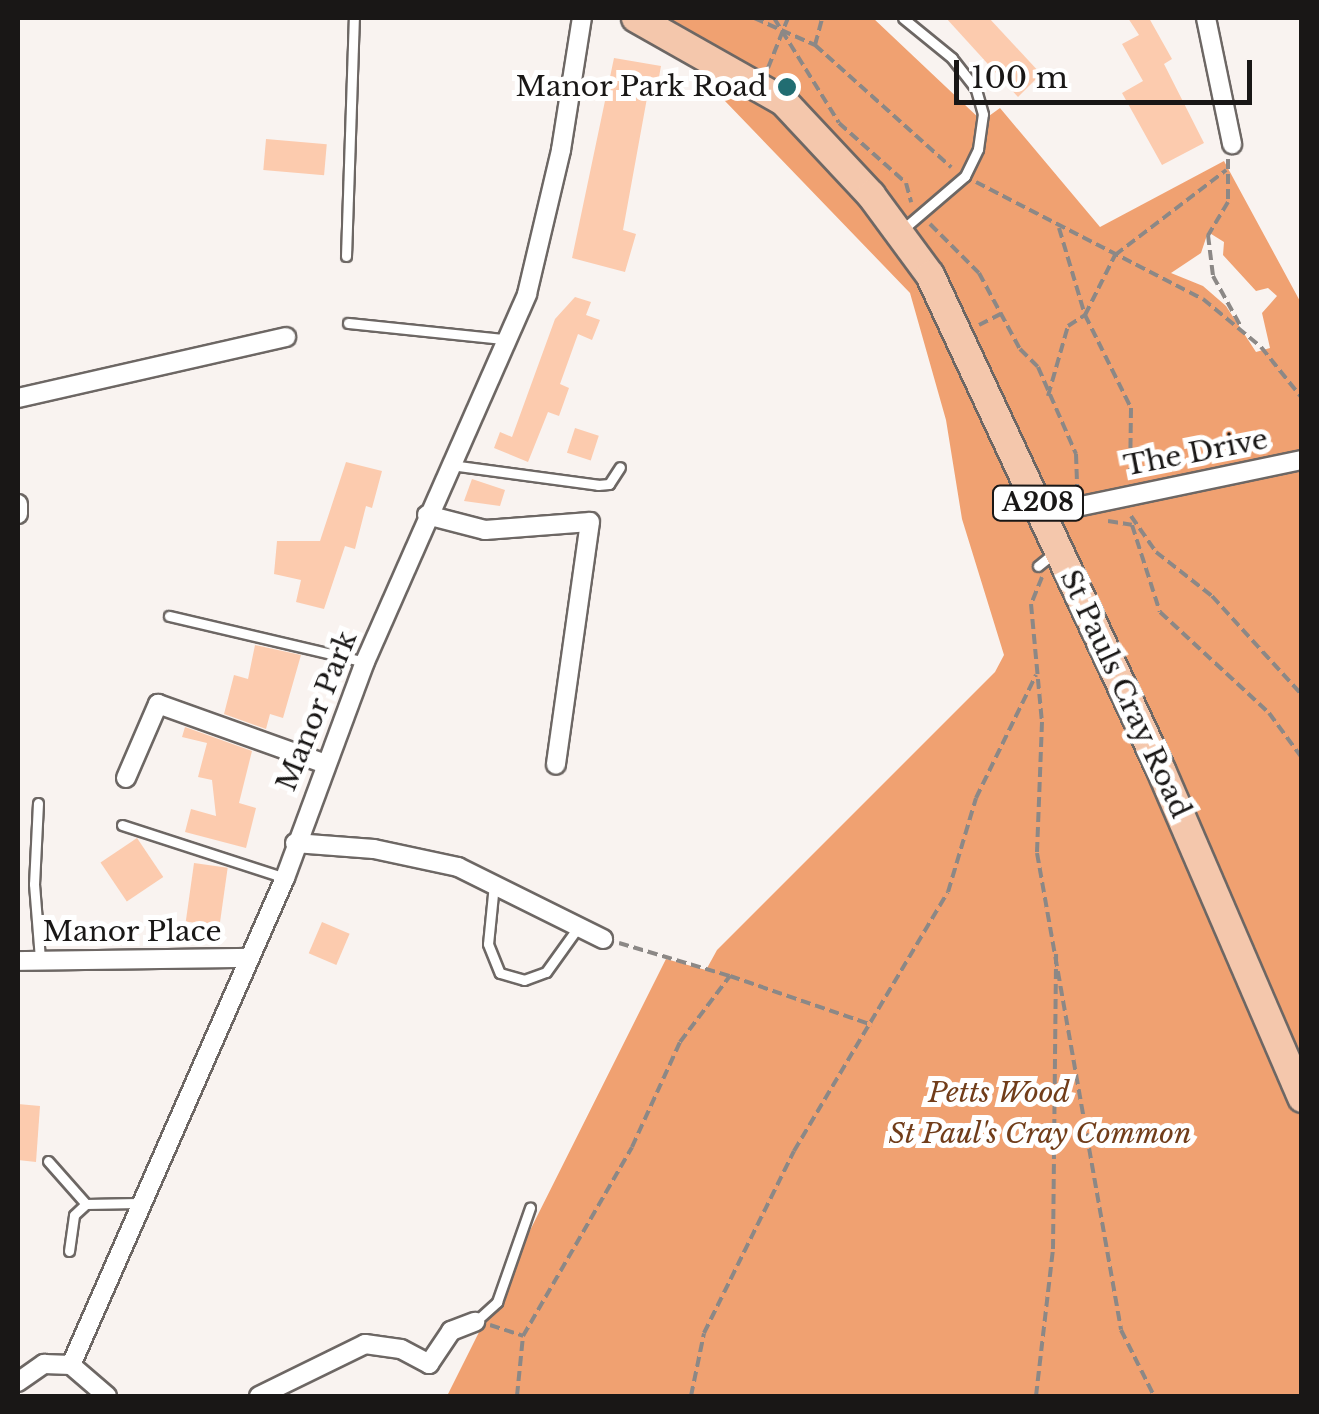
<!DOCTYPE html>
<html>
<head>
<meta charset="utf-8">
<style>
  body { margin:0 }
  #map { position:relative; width:1319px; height:1414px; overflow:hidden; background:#f9f3f0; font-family:"Libre Baskerville",serif }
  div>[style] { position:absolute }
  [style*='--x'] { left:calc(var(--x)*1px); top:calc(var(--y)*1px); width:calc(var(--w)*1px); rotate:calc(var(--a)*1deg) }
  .forest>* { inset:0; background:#f0a171 }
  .building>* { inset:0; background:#fccbae; transform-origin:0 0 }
  .path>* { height:4px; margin-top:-2px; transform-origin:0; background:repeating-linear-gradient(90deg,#8c8886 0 10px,transparent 0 15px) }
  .roads { filter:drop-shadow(2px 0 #6d6764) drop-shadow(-2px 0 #6d6764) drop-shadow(0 2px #6d6764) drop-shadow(0 -2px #6d6764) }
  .service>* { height:9px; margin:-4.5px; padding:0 4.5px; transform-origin:4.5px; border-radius:4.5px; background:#fff }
  .minor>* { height:18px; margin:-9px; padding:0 9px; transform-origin:9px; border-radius:9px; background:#fff }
  .primary>* { height:28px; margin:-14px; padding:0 14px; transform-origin:14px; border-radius:14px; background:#f4c7ac }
  .dots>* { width:28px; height:28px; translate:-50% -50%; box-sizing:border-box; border:5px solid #fff; border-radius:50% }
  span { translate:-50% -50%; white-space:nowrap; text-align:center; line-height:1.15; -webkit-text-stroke:10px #fff; paint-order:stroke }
  .shield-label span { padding:2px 8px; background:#fff; border:2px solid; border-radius:8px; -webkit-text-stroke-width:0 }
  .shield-label { font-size:25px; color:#191716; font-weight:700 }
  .poi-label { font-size:28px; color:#191716 }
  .right { translate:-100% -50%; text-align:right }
  .street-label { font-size:28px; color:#191716 }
  .park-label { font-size:28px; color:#713d1a; font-style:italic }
  .frame { position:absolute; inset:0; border:20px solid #191716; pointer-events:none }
  .scale { position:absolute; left:954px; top:60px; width:298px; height:45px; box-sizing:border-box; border:5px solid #191716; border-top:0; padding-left:12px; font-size:30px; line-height:35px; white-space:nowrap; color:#191716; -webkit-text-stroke:8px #fff; paint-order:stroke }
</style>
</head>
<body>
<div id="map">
  <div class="forest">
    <div style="clip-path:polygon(evenodd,645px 18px,873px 18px,982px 121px,1000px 108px,1100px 227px,1224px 161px,1301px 303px,1301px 1396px,447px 1396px,666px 959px,706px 970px,717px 950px,995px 672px,1004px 655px,962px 519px,946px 420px,910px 293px,645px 18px,1208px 232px,1224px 242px,1223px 255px,1256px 291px,1268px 288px,1277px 296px,1262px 313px,1270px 348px,1256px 352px,1226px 306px,1203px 286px,1171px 273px,1201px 253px,1208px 232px)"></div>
  </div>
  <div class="building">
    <div style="clip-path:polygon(946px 18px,989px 18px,1041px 74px,1018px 97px)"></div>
    <div style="clip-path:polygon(1128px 18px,1149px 18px,1172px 59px,1164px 64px,1204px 143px,1162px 165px,1122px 93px,1143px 81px,1122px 44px,1139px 35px)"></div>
    <div style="clip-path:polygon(614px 58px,661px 66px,655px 99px,647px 98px,623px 230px,636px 234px,625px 272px,572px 258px)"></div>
    <div style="left:266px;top:139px;width:61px;height:31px;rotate:5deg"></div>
    <div style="clip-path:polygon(575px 297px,591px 302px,586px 315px,600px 320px,592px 340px,578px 334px,560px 384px,569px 388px,559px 416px,548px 412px,528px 462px,494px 448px,500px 432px,512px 437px,555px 319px)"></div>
    <div style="left:575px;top:428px;width:25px;height:26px;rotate:18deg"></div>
    <div style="clip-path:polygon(346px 462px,382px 471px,372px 508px,366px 506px,355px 549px,345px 546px,324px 609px,296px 602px,301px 580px,274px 574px,277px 541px,320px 541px)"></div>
    <div style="clip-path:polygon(472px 479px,505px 490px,500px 506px,464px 501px)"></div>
    <div style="clip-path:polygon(255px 645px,301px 655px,283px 718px,270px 714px,266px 729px,224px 714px,234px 675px,248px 679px)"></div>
    <div style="clip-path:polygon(185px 727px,252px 751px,239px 803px,256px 808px,246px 848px,185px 832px,191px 809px,216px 816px,212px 780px,198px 777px,207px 743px,182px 737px)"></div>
    <div style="left:137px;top:838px;width:47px;height:44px;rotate:56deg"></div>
    <div style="left:194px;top:863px;width:34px;height:59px;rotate:8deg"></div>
    <div style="left:322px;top:922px;width:30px;height:34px;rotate:23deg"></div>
    <div style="clip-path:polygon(18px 1104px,40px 1106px,36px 1162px,18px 1160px)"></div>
  </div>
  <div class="path">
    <div style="--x:754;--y:18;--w:67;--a:23.9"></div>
    <div style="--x:815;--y:45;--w:183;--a:41.9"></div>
    <div style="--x:774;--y:18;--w:123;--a:58.2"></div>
    <div style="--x:839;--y:123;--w:90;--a:41.8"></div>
    <div style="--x:906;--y:183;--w:20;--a:75"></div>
    <div style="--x:815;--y:45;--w:28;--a:-75"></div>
    <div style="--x:768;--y:68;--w:54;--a:-68.2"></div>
    <div style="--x:1228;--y:159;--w:43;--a:90"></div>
    <div style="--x:1228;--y:202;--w:39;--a:121"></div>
    <div style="--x:1208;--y:235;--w:41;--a:83"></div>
    <div style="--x:1213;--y:276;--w:58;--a:61.2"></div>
    <div style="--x:976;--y:182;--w:255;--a:27.3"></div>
    <div style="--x:1203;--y:299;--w:75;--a:39.6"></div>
    <div style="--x:1261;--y:347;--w:65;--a:51.2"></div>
    <div style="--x:930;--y:224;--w:69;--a:45"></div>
    <div style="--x:979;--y:273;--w:86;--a:61.7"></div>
    <div style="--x:1020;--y:349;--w:25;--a:45"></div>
    <div style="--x:1038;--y:367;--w:95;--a:66.4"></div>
    <div style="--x:1076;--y:454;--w:34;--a:88"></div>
    <div style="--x:1059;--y:228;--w:91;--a:73.4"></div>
    <div style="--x:1085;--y:315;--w:104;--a:63.7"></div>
    <div style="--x:1131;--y:408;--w:69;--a:90.8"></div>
    <div style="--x:979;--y:325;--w:25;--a:-27"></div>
    <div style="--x:1048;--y:396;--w:73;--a:-74.1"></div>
    <div style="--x:1068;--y:326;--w:20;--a:-33"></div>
    <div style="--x:1085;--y:315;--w:67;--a:-63.4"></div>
    <div style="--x:1115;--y:255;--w:140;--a:-37.4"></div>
    <div style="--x:1131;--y:516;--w:44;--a:55.2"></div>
    <div style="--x:1156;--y:552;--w:71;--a:38.2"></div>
    <div style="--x:1212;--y:596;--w:134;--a:47.7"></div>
    <div style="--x:1108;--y:521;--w:24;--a:9"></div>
    <div style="--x:1132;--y:525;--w:91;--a:72.2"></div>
    <div style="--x:1160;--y:612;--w:149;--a:42.8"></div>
    <div style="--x:1269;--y:713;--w:56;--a:53.7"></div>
    <div style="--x:1042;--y:577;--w:29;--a:112"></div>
    <div style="--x:1031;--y:604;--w:119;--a:84.7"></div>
    <div style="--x:1042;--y:722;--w:131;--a:92.2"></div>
    <div style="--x:1037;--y:853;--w:484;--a:80"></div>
    <div style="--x:1121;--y:1330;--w:74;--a:63.4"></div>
    <div style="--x:619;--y:943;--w:116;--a:16.6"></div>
    <div style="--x:490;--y:1325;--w:35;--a:18"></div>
    <div style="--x:517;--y:1396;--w:60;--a:-84.3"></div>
    <div style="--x:523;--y:1336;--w:218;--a:-60"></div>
    <div style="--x:632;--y:1147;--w:115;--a:-65.4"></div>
    <div style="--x:680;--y:1042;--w:83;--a:-52.9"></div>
    <div style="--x:730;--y:976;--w:150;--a:19"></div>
    <div style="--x:691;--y:1396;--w:64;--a:-78.3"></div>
    <div style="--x:704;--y:1333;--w:203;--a:-63.7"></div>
    <div style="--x:794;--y:1151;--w:301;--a:-59.3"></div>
    <div style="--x:948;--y:892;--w:98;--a:-73.4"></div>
    <div style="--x:976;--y:798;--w:137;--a:-64"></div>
    <div style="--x:1036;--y:1396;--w:148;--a:-83.4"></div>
    <div style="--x:1053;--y:1249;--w:296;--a:-89.4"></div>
  </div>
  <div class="roads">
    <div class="service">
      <div style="--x:902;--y:230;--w:83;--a:-40.6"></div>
      <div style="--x:965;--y:176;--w:30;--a:-64"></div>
      <div style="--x:978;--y:149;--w:35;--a:-82"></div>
      <div style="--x:983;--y:114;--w:26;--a:-106"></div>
      <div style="--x:976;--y:89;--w:39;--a:-128"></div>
      <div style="--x:952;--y:58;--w:63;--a:-140.8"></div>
      <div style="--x:346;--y:256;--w:238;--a:-88.1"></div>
      <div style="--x:348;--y:323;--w:156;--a:5.9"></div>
      <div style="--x:451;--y:465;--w:148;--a:7.7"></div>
      <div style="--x:598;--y:485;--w:11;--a:-5"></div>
      <div style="--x:609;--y:484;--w:20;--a:-57"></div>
      <div style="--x:1038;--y:566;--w:22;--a:-39"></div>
      <div style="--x:169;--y:616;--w:201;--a:13.2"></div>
      <div style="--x:38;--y:803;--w:81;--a:92.8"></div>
      <div style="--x:34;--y:884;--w:74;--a:85.4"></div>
      <div style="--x:122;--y:825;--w:171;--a:18"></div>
      <div style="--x:494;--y:884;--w:60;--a:95.7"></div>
      <div style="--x:488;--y:944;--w:31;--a:68"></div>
      <div style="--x:500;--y:973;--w:25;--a:16"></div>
      <div style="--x:524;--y:980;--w:23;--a:-20"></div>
      <div style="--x:546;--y:972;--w:57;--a:-54.3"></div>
      <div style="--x:48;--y:1161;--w:57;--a:48.5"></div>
      <div style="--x:69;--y:1251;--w:36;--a:-82"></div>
      <div style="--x:74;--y:1215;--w:16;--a:-43"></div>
      <div style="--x:86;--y:1204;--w:52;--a:-1.1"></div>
      <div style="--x:475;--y:1322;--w:30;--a:-42"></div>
      <div style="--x:497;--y:1302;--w:100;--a:-70.7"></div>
    </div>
    <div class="minor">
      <div style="--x:1206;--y:18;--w:129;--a:78.3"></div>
      <div style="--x:18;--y:398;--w:275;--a:-12.8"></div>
      <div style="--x:18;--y:504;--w:10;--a:90"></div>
      <div style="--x:1043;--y:514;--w:265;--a:-11.8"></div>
      <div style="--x:427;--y:515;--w:60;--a:14.5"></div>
      <div style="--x:485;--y:530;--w:105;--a:-4.4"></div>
      <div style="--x:590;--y:522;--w:245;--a:98"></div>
      <div style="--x:126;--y:778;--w:81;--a:-66.6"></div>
      <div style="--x:158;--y:704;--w:178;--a:19.7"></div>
      <div style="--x:295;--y:843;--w:79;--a:4.3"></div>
      <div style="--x:374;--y:849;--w:86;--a:12.1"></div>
      <div style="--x:458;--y:867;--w:162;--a:26.4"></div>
      <div style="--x:18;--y:961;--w:228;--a:-0.8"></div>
      <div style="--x:18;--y:1382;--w:32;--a:-35"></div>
      <div style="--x:44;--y:1364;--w:27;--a:2"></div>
      <div style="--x:107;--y:1396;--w:48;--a:-139.3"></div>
      <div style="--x:71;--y:1365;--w:532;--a:-66.28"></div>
      <div style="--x:285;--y:878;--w:230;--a:-69.7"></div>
      <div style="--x:365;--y:662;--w:402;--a:-66.2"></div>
      <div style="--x:527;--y:294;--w:148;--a:-76.7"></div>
      <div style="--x:561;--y:150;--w:134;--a:-81"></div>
      <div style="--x:259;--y:1396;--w:118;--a:-26.1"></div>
      <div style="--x:365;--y:1344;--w:36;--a:8"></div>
      <div style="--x:401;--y:1349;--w:32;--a:28"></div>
      <div style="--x:429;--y:1364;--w:40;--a:-56"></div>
      <div style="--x:451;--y:1331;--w:26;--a:-21"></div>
    </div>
    <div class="primary">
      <div style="--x:636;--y:18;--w:169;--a:29.5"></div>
      <div style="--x:783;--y:101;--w:129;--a:46.9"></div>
      <div style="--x:871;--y:195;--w:99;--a:53.6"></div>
      <div style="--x:930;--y:275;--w:546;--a:64.98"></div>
      <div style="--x:1161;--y:770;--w:357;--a:66.7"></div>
    </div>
  </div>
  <div class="dots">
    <div style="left:787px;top:87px;background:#216d72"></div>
  </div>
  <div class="shield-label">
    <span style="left:1038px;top:503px">A208</span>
  </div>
  <div class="poi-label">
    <span class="right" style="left:767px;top:87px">Manor Park Road</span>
  </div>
  <div class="street-label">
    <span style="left:1196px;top:453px;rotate:-11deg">The Drive</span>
    <span style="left:1125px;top:694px;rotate:65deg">St Pauls Cray Road</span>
    <span style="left:317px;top:711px;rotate:-68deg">Manor Park</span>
    <span style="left:132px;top:932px">Manor Place</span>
  </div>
  <div class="park-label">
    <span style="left:999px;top:1093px">Petts Wood</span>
    <span style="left:1040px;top:1134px">St Paul's Cray Common</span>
  </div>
  <div class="frame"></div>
  <div class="scale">100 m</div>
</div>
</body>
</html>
